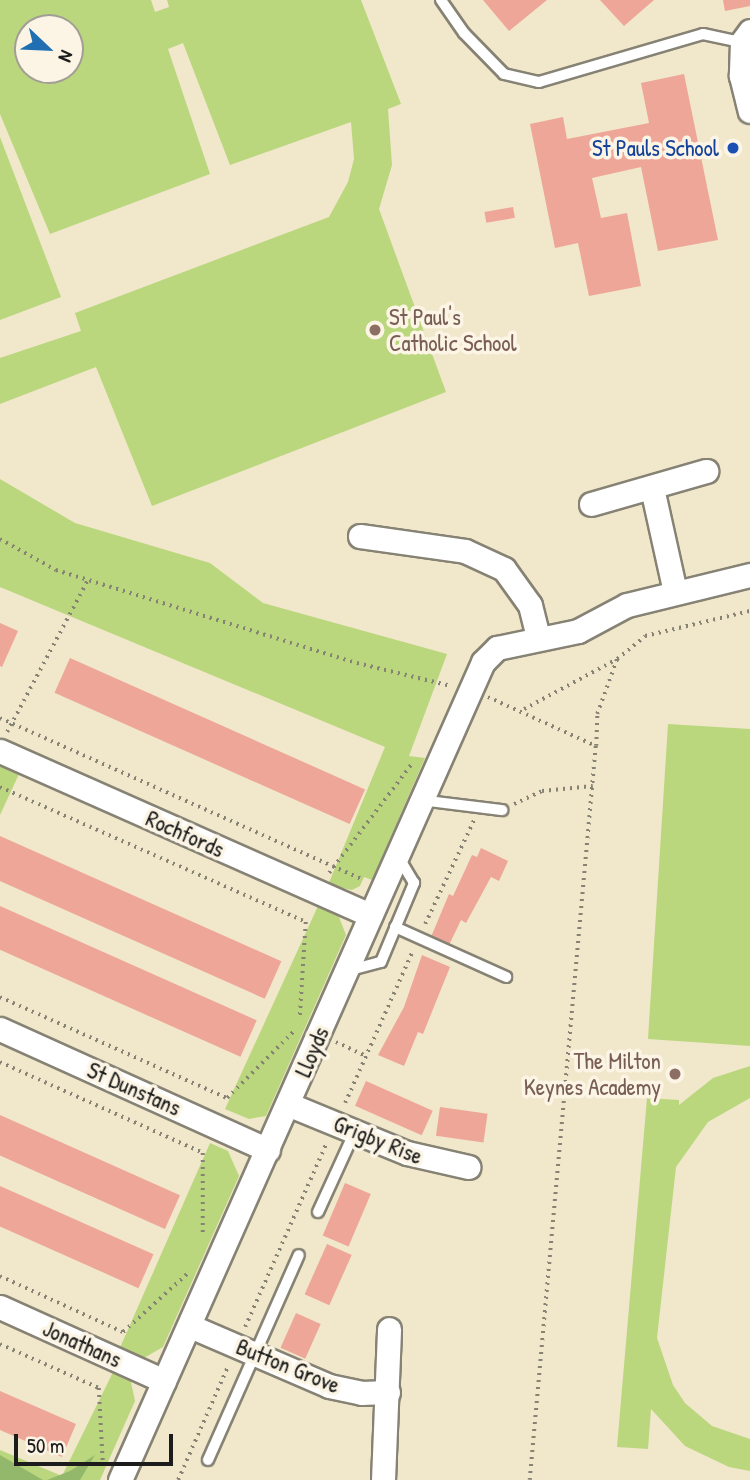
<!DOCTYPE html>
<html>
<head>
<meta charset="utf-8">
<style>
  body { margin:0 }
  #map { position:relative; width:750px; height:1480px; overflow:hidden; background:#f1e7cb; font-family:"Patrick Hand",sans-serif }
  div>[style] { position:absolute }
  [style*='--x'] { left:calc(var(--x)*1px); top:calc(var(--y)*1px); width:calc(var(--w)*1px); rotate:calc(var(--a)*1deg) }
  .green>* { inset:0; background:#bad77d }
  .forest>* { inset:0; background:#93b86c }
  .building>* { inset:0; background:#eea698; transform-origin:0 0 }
  .path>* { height:3.5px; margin-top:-1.75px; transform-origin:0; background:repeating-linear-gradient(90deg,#868274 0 2px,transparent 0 7px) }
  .roads { filter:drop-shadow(2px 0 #868274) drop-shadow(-2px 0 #868274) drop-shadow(0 2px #868274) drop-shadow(0 -2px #868274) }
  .lane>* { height:10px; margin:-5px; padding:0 5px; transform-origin:5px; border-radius:5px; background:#fff }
  .street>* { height:23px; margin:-11.5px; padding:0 11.5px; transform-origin:11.5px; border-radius:11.5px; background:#fff }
  .dots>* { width:19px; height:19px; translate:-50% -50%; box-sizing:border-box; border:4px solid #fcf5e5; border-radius:50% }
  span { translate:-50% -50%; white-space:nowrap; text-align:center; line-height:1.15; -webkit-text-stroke:7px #fcf5e5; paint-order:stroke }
  .transit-label { font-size:23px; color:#164399 }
  .right { translate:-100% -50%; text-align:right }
  .education-label { font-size:23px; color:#785e54 }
  .left { translate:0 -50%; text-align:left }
  .street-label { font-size:23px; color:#1c1c1c }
  .north { position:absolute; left:14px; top:14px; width:70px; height:70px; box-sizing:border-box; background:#fcf5e5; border:2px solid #a29e95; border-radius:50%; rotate:113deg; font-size:19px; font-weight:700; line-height:28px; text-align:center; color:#1c1c1c }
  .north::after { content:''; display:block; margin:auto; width:24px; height:32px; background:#1f6fb2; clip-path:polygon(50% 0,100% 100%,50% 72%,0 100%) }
  .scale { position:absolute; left:14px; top:1434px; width:159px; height:32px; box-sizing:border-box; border:4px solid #1c1c1c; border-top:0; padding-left:9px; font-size:21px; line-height:24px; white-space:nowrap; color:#1c1c1c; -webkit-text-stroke:5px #fcf5e5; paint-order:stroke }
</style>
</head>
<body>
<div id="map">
  <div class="green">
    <div style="clip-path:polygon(evenodd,0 0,151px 0,155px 12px,169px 7px,167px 0,361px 0,401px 104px,388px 109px,392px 165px,379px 209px,446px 392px,152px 506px,96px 367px,0 404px,0 358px,81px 331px,75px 313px,329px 217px,348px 182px,354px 159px,351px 122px,230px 165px,183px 43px,168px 49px,210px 174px,50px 234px,0 114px,0 0,28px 28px,70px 28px,70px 70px,28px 70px,28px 28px)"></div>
    <div style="clip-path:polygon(0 137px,61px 297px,0 320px)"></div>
    <div style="clip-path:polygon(0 479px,75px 523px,210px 563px,263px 603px,447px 654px,409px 756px,425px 758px,372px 880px,364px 877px,360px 886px,352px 890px,328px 885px,385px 747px,0 587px)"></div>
    <div style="clip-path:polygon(668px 724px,750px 729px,750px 1046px,648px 1039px)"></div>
    <div style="clip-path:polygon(0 766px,19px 774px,0 815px)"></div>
    <div style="clip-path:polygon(318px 906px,339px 917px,346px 935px,266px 1116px,249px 1119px,225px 1109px)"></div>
    <div style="clip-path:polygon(750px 1066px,750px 1098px,708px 1122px,676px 1167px,657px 1338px,673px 1385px,685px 1403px,712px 1426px,750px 1439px,750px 1471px,729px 1467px,685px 1446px,651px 1409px,648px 1449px,617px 1447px,647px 1098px,679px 1100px,679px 1105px,713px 1078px)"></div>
    <div style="clip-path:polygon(210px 1143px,228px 1151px,239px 1176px,163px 1347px,142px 1359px,119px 1350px)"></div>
    <div style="clip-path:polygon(116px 1366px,130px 1378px,135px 1401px,100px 1480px,0 1480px,0 1450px,62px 1476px)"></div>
  </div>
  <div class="forest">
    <div style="clip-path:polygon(0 1455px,43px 1480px,0 1480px)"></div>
    <div style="clip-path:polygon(95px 1455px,80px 1480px,47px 1480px,70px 1471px)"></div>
  </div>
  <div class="building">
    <div style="clip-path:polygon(483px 0,547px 0,509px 31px)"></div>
    <div style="clip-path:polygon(600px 0,654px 0,624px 26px)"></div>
    <div style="clip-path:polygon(723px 0,750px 0,750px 6px,725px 11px)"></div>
    <div style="clip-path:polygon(684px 74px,718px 240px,658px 251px,641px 167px,592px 178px,601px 218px,627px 213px,641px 286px,589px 296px,578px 243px,555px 248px,530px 124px,563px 117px,567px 139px,649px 123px,641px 83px)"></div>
    <div style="left:513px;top:207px;width:11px;height:29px;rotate:80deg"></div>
    <div style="clip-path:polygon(0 623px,18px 631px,2px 667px,0 666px)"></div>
    <div style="left:70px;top:658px;width:323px;height:38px;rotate:24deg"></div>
    <div style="left:0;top:836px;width:308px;height:41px;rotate:24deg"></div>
    <div style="clip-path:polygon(481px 848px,508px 861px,499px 881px,491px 877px,466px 923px,461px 920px,449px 945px,431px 937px,449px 894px,453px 896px,472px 855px,477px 857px)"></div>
    <div style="left:0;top:906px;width:281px;height:40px;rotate:24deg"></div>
    <div style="clip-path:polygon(422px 955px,450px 967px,423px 1034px,418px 1032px,404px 1066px,378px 1055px,404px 1007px)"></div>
    <div style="left:366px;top:1081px;width:73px;height:27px;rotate:24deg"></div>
    <div style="left:440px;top:1107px;width:48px;height:29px;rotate:8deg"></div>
    <div style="left:0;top:1115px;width:197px;height:37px;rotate:24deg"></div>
    <div style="left:345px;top:1183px;width:28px;height:57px;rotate:23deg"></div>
    <div style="left:0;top:1186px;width:168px;height:37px;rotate:24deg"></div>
    <div style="left:327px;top:1244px;width:27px;height:55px;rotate:24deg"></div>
    <div style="left:296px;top:1313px;width:27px;height:38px;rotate:24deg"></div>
    <div style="clip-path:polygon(0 1391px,76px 1424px,62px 1457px,0 1430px)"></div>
  </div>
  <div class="path">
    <div style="--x:0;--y:539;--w:64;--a:29"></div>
    <div style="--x:56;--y:570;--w:315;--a:17.2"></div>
    <div style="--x:357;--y:663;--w:97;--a:13.7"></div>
    <div style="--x:488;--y:697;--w:119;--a:24.4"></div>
    <div style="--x:596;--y:746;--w:737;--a:95.14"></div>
    <div style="--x:524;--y:709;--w:103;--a:-28.3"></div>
    <div style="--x:0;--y:718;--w:398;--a:24"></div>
    <div style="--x:7;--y:732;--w:174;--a:-62"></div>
    <div style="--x:596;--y:746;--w:32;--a:-88"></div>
    <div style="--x:597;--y:714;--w:59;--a:-70"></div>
    <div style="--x:617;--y:659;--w:36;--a:-39"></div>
    <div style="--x:645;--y:636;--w:108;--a:-13.4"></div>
    <div style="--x:0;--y:787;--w:334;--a:23.8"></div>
    <div style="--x:306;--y:922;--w:96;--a:93.6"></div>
    <div style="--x:514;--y:804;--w:31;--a:-25"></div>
    <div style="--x:542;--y:791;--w:51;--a:-5.6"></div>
    <div style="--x:329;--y:873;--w:136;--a:-52.8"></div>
    <div style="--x:425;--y:924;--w:115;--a:-64.8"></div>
    <div style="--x:0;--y:997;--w:248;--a:24"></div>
    <div style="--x:227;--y:1098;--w:95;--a:-45"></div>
    <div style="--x:336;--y:1042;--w:33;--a:25"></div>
    <div style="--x:0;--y:1062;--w:222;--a:24.1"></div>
    <div style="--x:203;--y:1153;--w:84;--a:90"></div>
    <div style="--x:345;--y:1103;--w:167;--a:-66"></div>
    <div style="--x:0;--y:1276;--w:135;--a:24.5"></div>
    <div style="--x:123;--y:1332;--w:88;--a:-42.2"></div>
    <div style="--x:245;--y:1327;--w:202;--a:-66.1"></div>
    <div style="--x:0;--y:1344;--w:108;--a:24"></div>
    <div style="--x:99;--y:1388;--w:73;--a:86.9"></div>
    <div style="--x:178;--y:1480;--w:124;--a:-66.3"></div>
  </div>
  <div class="roads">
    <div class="lane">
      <div style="--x:441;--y:0;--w:40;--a:55.1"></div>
      <div style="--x:464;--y:33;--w:57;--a:45.7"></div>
      <div style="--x:504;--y:74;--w:36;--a:13"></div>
      <div style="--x:539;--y:82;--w:171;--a:-16.3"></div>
      <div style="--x:703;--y:34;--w:40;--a:12"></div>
      <div style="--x:420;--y:800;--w:83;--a:7"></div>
      <div style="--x:395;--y:927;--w:122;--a:24.2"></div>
      <div style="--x:347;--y:971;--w:35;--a:-15"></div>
      <div style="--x:381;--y:962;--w:86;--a:-67.3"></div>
      <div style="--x:414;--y:883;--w:31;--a:-121"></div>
      <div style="--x:318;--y:1212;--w:89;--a:-65.4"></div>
      <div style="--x:208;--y:1460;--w:224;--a:-66.1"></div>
    </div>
    <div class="street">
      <div style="--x:750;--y:31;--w:14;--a:126"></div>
      <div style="--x:742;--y:42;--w:34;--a:92"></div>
      <div style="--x:741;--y:76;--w:36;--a:76"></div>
      <div style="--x:652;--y:488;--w:107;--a:77.5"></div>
      <div style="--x:591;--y:504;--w:120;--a:-16"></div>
      <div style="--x:360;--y:536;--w:106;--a:8.1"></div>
      <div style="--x:465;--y:551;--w:43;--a:24.8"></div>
      <div style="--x:504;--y:569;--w:44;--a:54.2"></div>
      <div style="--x:530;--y:605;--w:34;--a:76"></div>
      <div style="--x:0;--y:751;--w:405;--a:23.9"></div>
      <div style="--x:0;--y:1029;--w:294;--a:24.3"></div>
      <div style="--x:290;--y:1105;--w:126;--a:22.3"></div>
      <div style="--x:407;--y:1153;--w:63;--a:12.9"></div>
      <div style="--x:0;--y:1307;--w:180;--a:24.3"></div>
      <div style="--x:190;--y:1326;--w:151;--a:23.3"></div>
      <div style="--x:329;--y:1386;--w:33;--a:12"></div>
      <div style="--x:361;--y:1393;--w:27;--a:-2"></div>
      <div style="--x:120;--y:1480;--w:895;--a:-66.07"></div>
      <div style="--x:483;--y:662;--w:20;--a:-45"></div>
      <div style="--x:497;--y:648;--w:83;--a:-11.9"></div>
      <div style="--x:578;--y:631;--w:55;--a:-28"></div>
      <div style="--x:627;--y:605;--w:127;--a:-13.7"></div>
      <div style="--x:383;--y:1480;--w:151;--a:-87.7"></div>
    </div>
  </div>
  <div class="dots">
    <div style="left:733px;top:148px;background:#1a4fb4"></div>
    <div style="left:375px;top:330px;background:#8d6e63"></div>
    <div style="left:675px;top:1074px;background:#8d6e63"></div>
  </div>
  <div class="transit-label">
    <span class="right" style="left:719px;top:148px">St Pauls School</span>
  </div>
  <div class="education-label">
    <span class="left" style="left:389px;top:330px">St Paul's<br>Catholic School</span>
    <span class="right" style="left:661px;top:1074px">The Milton<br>Keynes Academy</span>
  </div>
  <div class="street-label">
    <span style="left:185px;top:834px;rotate:24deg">Rochfords</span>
    <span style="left:312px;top:1052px;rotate:-67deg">Lloyds</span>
    <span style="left:134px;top:1089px;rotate:24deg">St Dunstans</span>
    <span style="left:378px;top:1140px;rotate:22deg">Grigby Rise</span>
    <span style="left:82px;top:1344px;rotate:24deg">Jonathans</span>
    <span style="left:288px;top:1366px;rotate:22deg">Button Grove</span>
  </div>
  <div class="north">N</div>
  <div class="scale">50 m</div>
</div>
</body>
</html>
